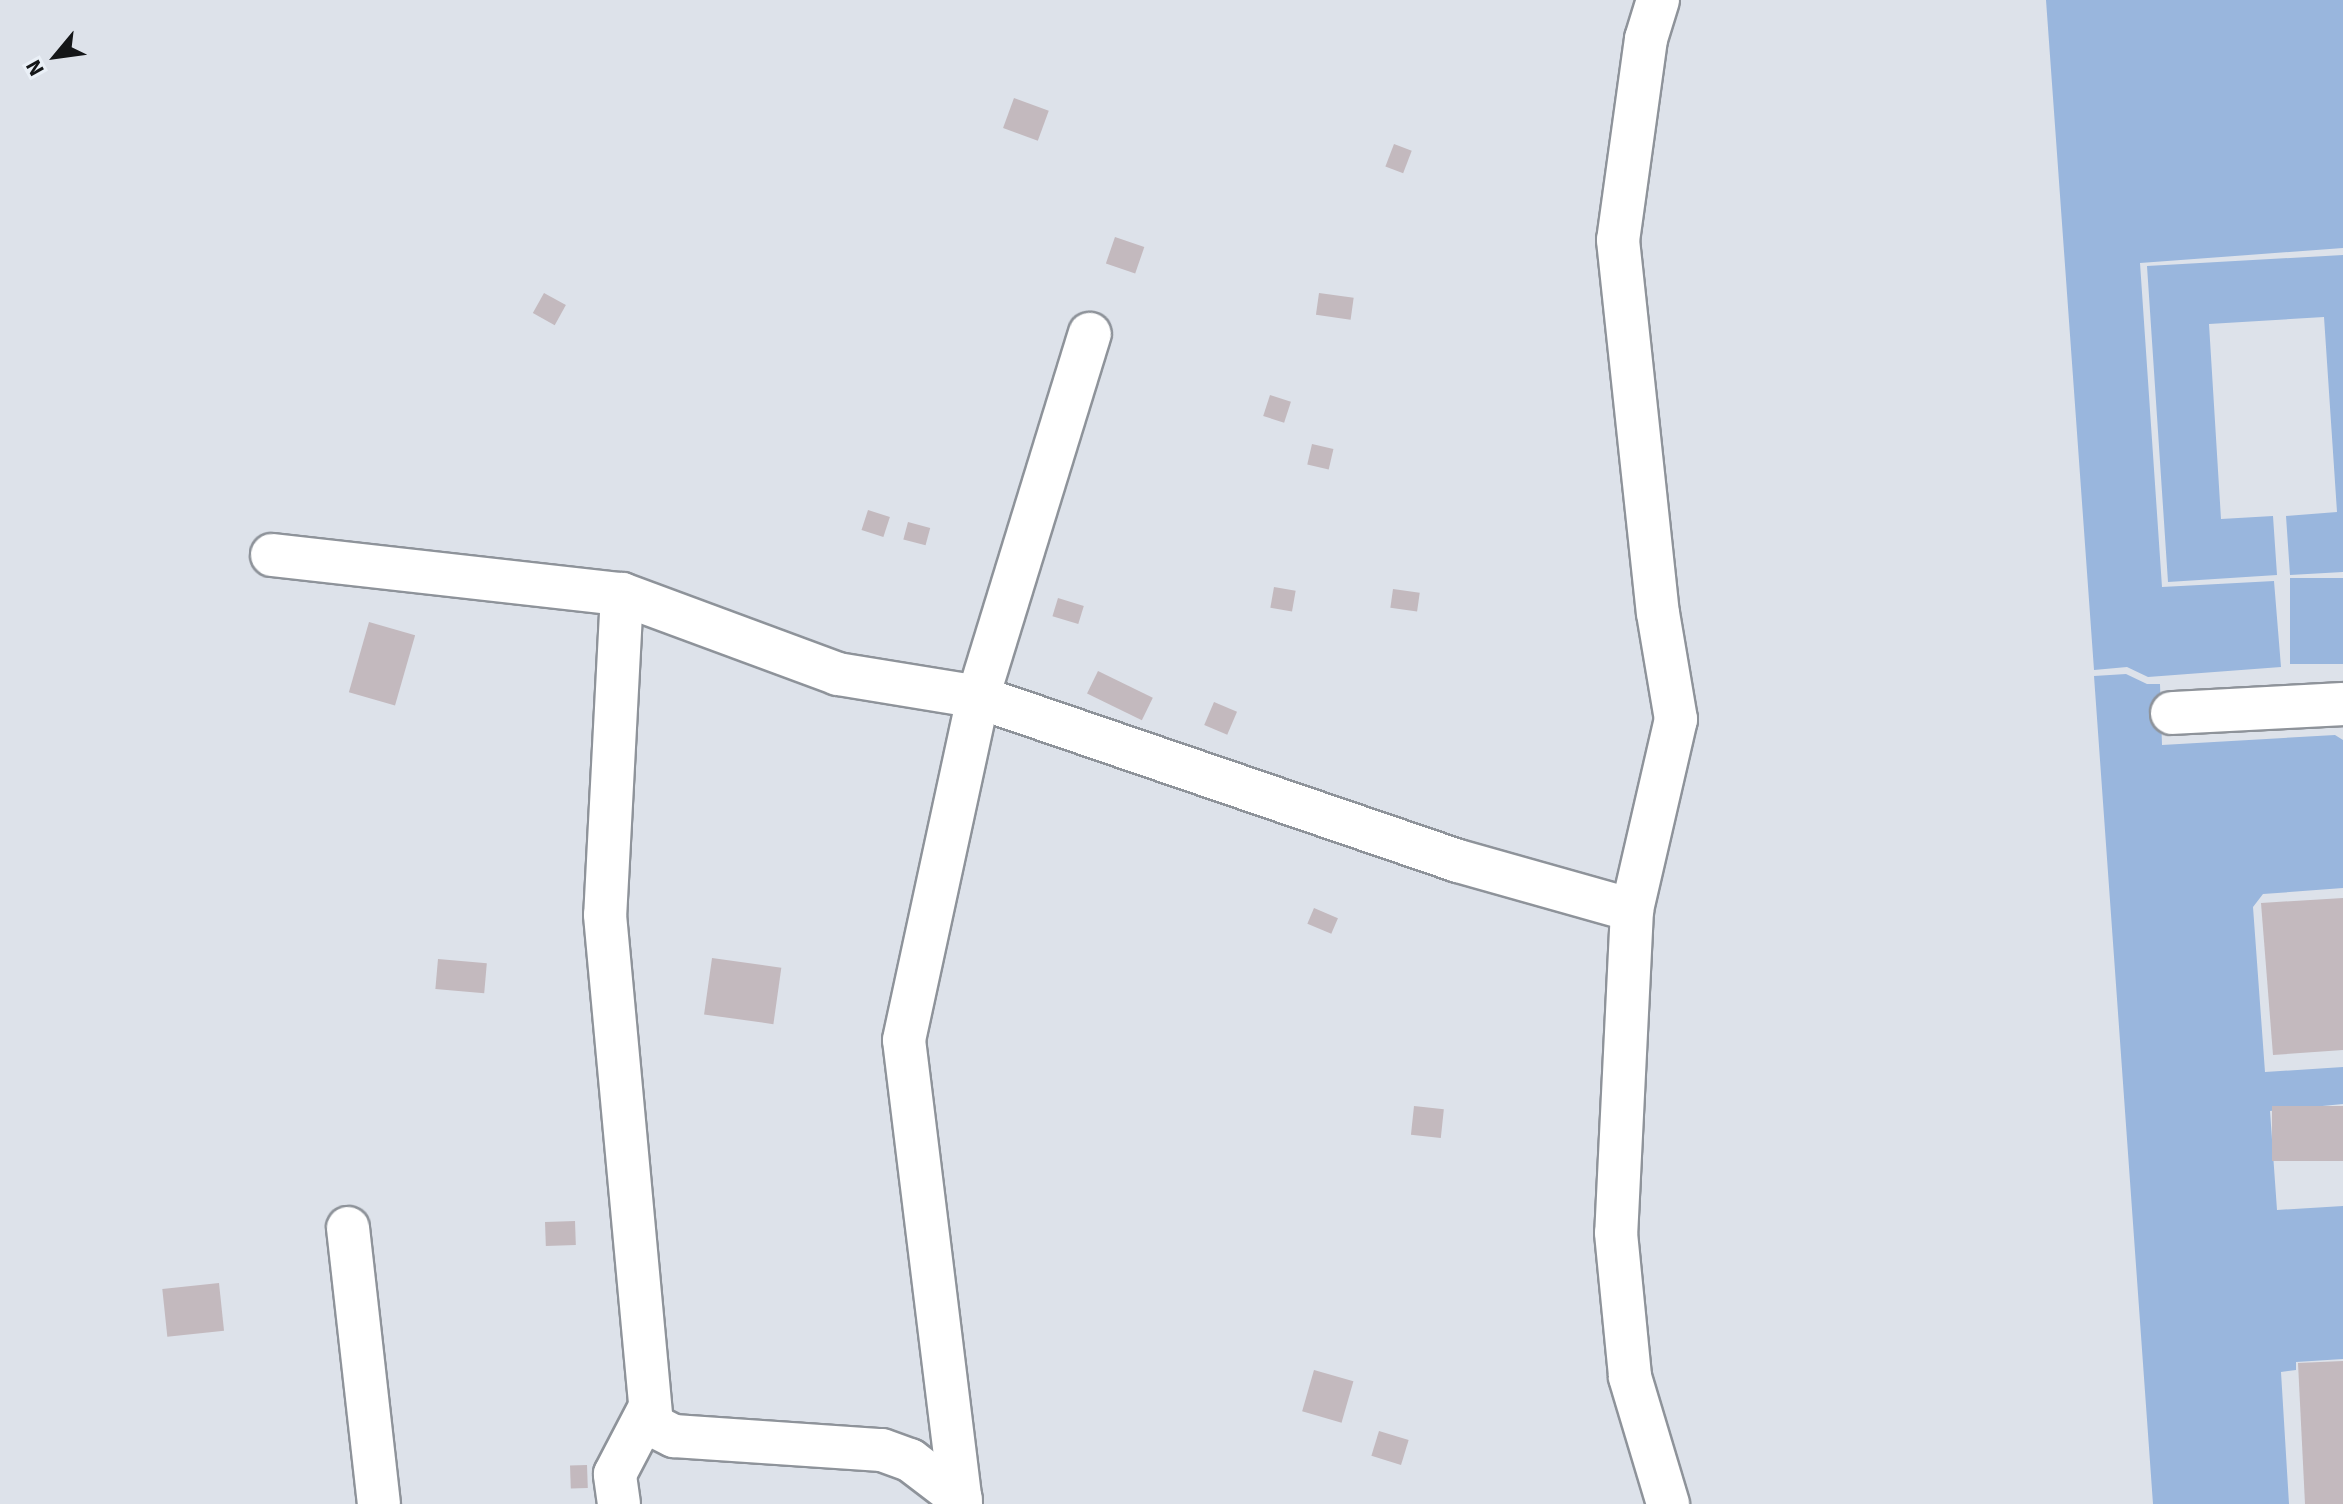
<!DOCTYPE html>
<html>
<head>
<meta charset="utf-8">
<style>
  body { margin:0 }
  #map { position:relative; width:2343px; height:1504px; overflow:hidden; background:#dde2ea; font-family:"Source Sans 3",sans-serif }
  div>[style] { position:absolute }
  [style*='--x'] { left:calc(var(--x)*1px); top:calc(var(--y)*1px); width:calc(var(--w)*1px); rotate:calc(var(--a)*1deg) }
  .green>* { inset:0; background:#99b6dd; transform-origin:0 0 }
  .building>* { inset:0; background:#c3b9be; transform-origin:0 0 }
  .roads { filter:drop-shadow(2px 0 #8e939a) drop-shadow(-2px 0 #8e939a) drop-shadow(0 2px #8e939a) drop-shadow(0 -2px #8e939a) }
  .street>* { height:42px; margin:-21px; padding:0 21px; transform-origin:21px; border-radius:21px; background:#fff }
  span { translate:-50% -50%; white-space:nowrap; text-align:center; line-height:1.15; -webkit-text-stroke:8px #eaf0f7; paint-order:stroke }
  .north { position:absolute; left:16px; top:16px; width:80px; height:80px; -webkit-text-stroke:6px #eaf0f7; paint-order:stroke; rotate:241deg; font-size:22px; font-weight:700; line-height:32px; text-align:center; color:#141618 }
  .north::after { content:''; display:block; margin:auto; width:28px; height:36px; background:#141618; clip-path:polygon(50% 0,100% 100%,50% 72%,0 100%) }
</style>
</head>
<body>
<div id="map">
  <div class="green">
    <div style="clip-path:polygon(2046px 0,2343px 0,2343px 248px,2140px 263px,2162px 587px,2274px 581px,2281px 667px,2148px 677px,2127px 667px,2094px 670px)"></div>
    <div style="clip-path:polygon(2343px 255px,2343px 572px,2290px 575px,2286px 516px,2337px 512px,2324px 317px,2209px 324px,2221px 519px,2273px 516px,2277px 575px,2168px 582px,2147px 266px)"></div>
    <div style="left:2343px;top:578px;width:86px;height:53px;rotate:90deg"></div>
    <div style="clip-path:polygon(2126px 674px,2147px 684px,2160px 684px,2162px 745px,2335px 735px,2343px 740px,2343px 888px,2263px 894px,2253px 907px,2265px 1072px,2343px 1067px,2343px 1104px,2270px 1111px,2277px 1210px,2343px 1206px,2343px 1359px,2296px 1362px,2296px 1370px,2281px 1372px,2289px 1504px,2153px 1504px,2094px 676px)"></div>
  </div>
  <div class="building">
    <div style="left:1014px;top:98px;width:37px;height:32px;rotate:20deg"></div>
    <div style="left:1394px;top:144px;width:19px;height:24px;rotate:21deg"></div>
    <div style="left:1115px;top:237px;width:31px;height:28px;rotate:19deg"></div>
    <div style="left:544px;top:293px;width:25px;height:23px;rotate:29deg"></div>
    <div style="left:1319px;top:293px;width:35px;height:22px;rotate:8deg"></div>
    <div style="left:1270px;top:395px;width:22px;height:22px;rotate:18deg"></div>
    <div style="left:1312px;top:444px;width:22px;height:21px;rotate:13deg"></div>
    <div style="left:868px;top:510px;width:23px;height:21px;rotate:18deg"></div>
    <div style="left:908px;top:522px;width:23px;height:18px;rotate:15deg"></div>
    <div style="left:1274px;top:587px;width:22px;height:21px;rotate:10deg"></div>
    <div style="left:1393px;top:589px;width:27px;height:19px;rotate:8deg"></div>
    <div style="left:1058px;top:598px;width:27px;height:19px;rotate:17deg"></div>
    <div style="left:369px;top:622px;width:48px;height:73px;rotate:16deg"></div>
    <div style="left:1098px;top:671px;width:61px;height:25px;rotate:26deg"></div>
    <div style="left:1214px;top:702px;width:25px;height:25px;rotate:23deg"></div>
    <div style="clip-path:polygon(2343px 898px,2343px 1050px,2273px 1055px,2261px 903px)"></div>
    <div style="left:1314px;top:908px;width:26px;height:17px;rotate:23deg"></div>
    <div style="left:712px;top:958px;width:70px;height:57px;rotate:8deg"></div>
    <div style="left:438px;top:959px;width:49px;height:30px;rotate:5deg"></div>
    <div style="left:1414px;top:1106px;width:30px;height:29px;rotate:6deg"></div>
    <div style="left:2343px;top:1106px;width:55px;height:71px;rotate:90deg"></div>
    <div style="left:575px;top:1221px;width:24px;height:30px;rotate:88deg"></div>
    <div style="left:219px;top:1283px;width:48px;height:57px;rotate:84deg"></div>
    <div style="clip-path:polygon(2343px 1361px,2343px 1504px,2305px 1504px,2298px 1363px)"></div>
    <div style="left:1314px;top:1370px;width:41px;height:43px;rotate:16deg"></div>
    <div style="left:1379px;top:1431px;width:31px;height:26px;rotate:17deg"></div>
    <div style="left:587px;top:1465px;width:23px;height:17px;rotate:88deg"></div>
  </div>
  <div class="roads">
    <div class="street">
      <div style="--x:1658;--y:0;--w:41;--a:107.1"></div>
      <div style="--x:1646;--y:39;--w:203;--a:97.9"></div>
      <div style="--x:1618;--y:240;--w:375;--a:83.9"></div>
      <div style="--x:1658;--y:613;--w:108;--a:80.4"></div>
      <div style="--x:1676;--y:719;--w:196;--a:103"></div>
      <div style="--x:1632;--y:910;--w:323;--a:92.8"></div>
      <div style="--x:1616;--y:1233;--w:145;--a:84.4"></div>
      <div style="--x:1630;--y:1377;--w:133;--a:73.3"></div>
      <div style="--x:272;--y:555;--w:352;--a:6.4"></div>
      <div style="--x:622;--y:594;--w:230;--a:20.3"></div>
      <div style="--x:838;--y:674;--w:142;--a:9.3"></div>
      <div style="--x:978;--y:697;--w:507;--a:18.86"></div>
      <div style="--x:1458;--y:861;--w:181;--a:15.7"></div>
      <div style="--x:622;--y:594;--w:321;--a:93"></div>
      <div style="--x:605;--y:915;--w:512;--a:84.73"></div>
      <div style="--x:652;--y:1425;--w:25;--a:27"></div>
      <div style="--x:674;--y:1436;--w:208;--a:3.9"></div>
      <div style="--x:882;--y:1450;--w:30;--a:20"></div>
      <div style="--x:910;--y:1460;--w:64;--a:37.4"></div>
      <div style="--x:2172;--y:713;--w:171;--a:-3"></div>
      <div style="--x:348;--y:1228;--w:278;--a:83.6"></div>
      <div style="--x:619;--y:1504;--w:30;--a:-98"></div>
      <div style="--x:615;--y:1474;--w:73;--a:-62.4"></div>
      <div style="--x:961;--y:1504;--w:467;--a:-97"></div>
      <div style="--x:904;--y:1040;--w:351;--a:-77.8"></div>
      <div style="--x:978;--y:697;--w:380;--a:-72.9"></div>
    </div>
  </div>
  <div class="north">N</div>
</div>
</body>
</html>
